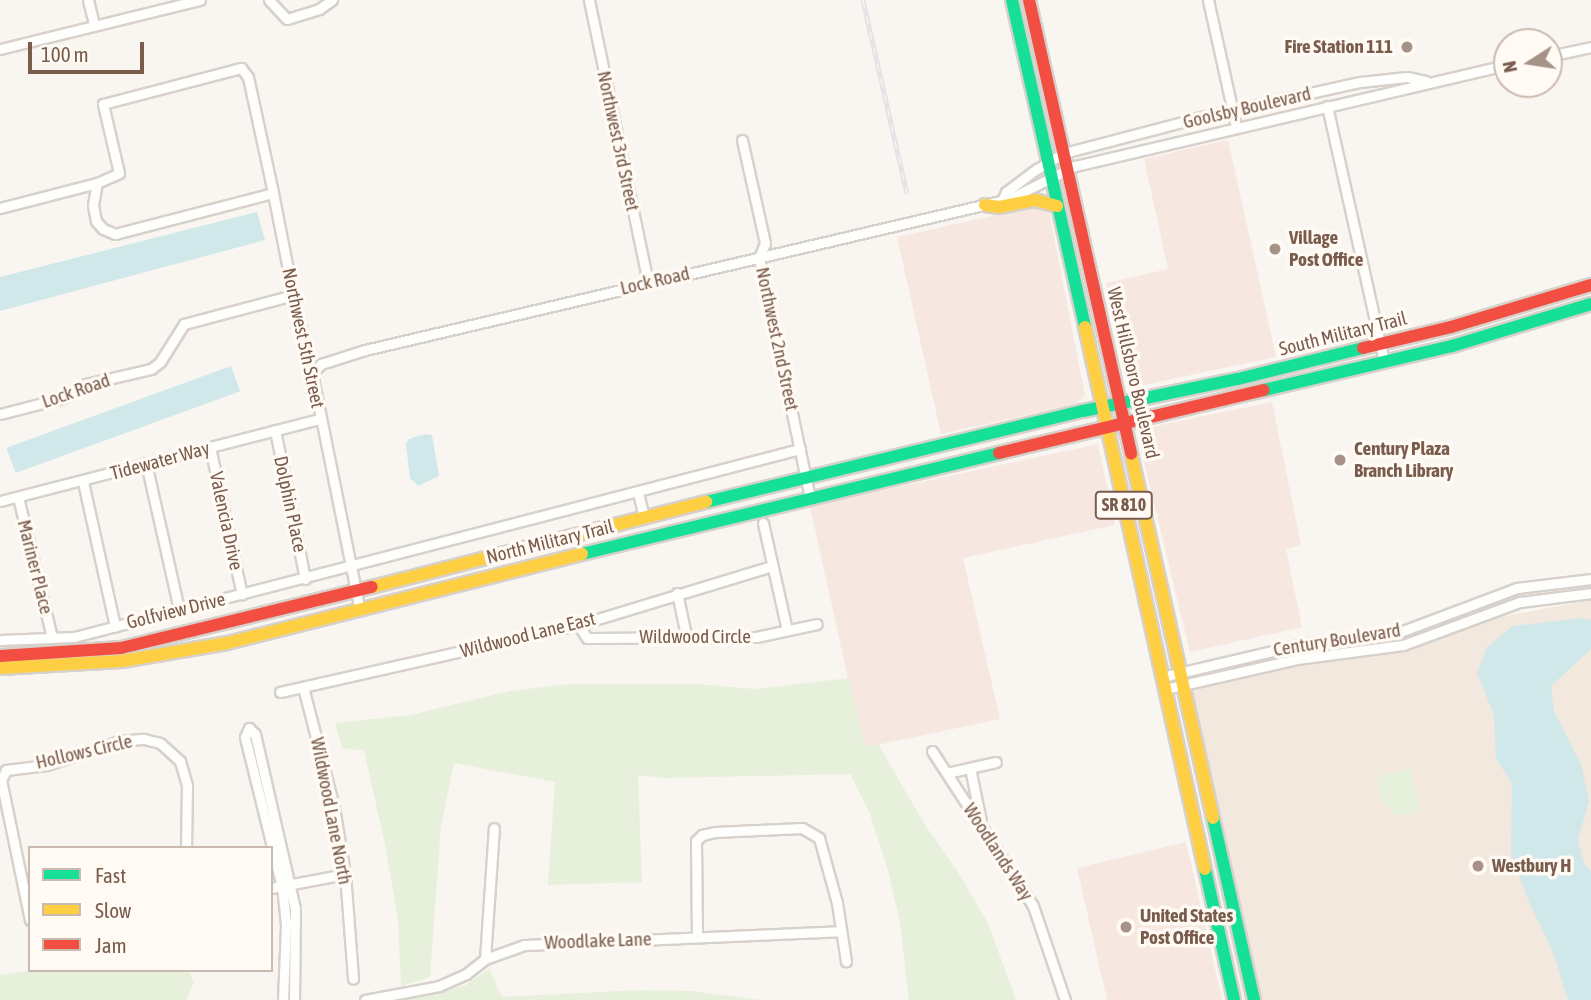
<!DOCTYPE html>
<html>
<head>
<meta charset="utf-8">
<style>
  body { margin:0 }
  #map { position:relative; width:1591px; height:1000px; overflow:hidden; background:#f9f5f0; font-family:"Asap Condensed",sans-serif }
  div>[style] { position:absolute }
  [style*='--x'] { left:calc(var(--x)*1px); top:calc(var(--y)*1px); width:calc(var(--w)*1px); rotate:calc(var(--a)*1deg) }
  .residential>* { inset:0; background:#f2e8de }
  .commercial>* { inset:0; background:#f6e8e1 }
  .green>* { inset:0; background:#e7f0db }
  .water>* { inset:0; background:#d0e8ea; transform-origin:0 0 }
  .roads { filter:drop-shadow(2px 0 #d7d1cb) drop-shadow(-2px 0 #d7d1cb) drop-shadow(0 2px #d7d1cb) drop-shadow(0 -2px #d7d1cb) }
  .street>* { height:9px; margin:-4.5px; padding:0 4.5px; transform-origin:4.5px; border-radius:4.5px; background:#fefefd }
  .fast>* { height:12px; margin:-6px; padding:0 6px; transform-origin:6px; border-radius:6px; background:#16e098 }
  .slow>* { height:12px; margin:-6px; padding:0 6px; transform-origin:6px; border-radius:6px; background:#ffcf43 }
  .jam>* { height:12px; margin:-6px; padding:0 6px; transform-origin:6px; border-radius:6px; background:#f24e42 }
  .rail>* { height:5px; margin-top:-2.5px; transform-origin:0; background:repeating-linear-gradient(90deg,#fffaf3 0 8px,#e6e3e7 0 16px); box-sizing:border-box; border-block:2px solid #e6e3e7 }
  .dots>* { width:19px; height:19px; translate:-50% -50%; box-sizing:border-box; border:4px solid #fffaf3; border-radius:50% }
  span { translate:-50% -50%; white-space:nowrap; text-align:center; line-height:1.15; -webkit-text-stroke:7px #fffaf3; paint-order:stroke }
  .shield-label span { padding:2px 5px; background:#fffaf3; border:2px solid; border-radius:5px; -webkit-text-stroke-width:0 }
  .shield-label { font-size:18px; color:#7a5c4d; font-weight:700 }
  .poi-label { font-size:19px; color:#7a5c4d; font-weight:700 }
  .right { translate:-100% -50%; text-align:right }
  .left { translate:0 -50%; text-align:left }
  .street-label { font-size:19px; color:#7a5c4d }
  .legend { position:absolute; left:28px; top:846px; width:245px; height:126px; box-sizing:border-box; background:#fffaf3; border:2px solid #cabbb1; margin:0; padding:9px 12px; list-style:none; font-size:21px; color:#7a5c4d }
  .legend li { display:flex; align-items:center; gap:14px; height:35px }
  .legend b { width:35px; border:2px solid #cabbb1 }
  .north { position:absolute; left:1493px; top:28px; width:70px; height:70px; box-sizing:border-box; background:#fffaf3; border:2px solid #cabbb1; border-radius:50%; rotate:258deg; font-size:19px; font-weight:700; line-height:28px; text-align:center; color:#7a5c4d }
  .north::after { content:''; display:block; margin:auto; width:24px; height:32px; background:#a69286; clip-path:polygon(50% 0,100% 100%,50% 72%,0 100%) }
  .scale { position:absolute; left:28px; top:42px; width:116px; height:32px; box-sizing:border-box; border:4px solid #7a5c4d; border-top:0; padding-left:9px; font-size:21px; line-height:24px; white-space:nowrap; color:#7a5c4d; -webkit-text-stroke:5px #fffaf3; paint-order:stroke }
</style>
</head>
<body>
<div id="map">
  <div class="residential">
    <div style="clip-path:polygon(1591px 600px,1591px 1000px,1244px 1000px,1174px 679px)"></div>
  </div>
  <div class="commercial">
    <div style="clip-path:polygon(1228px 140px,1276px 357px,1130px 388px,1106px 283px,1168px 269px,1144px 159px)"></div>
    <div style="clip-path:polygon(1037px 206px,1049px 212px,1085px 395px,1076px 404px,941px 434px,897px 237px)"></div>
    <div style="clip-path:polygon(1272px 402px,1301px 545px,1286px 549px,1302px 627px,1190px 652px,1139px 441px,1146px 428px)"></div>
    <div style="clip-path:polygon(1098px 444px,1115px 525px,963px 558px,1000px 719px,863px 748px,810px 506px)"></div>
    <div style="clip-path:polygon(1186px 842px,1222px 1000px,1107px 1000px,1077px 868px)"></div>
  </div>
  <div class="green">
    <div style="clip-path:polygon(849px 678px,865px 746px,878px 744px,925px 825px,956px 869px,988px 923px,1016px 1000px,909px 1000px,900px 922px,887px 867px,870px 814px,850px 774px,665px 778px,638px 775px,642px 882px,548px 885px,555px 782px,454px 763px,441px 825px,430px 977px,401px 986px,398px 921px,385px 844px,364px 751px,342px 748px,335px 723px,410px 715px,510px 691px,570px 684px,697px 684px,755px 689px)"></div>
    <div style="clip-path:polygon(1410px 769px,1421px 811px,1396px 816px,1382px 803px,1377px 777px)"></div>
    <div style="clip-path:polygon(489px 969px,502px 997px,640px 990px,691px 991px,760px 1000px,403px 1000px,466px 985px)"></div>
    <div style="clip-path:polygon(35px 970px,188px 970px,194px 982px,186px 1000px,0 1000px,0 975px)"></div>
  </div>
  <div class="water">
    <div style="clip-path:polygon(257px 212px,265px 240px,0 311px,0 277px)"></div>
    <div style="left:231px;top:366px;width:27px;height:239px;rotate:70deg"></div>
    <div style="clip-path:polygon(425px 434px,432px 435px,439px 476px,418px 486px,410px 478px,406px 444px,409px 439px)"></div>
    <div style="clip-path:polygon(1582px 618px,1591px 620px,1591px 649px,1551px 686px,1554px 711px,1581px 764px,1589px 801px,1578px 839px,1584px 864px,1591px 871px,1591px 1000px,1568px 1000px,1553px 952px,1529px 902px,1511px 854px,1512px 783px,1496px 759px,1494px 715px,1477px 673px,1487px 647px,1513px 626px)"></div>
  </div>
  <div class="roads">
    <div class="street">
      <div style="--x:88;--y:0;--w:25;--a:76"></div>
      <div style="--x:269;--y:0;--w:26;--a:47"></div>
      <div style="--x:287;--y:19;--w:34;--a:-17"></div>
      <div style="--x:319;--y:9;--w:16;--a:-35"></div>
      <div style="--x:589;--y:0;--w:289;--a:78.2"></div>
      <div style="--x:1208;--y:0;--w:129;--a:77.5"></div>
      <div style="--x:0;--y:49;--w:206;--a:-13.8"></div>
      <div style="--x:1549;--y:56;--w:43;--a:-12.1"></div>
      <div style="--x:1327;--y:106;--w:262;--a:77.4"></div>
      <div style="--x:742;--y:140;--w:106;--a:77.4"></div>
      <div style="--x:765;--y:243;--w:16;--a:112"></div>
      <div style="--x:759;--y:258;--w:244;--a:78"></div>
      <div style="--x:273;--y:193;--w:163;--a:165.5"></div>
      <div style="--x:115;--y:234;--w:13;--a:-157"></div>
      <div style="--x:103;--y:229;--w:11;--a:-131"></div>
      <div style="--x:96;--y:221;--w:16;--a:-101"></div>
      <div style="--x:93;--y:205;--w:22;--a:-80"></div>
      <div style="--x:97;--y:183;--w:24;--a:-24"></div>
      <div style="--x:119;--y:173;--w:71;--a:-103.1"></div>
      <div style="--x:103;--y:104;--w:143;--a:-14.6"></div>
      <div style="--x:241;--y:68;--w:11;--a:52"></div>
      <div style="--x:248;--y:77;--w:119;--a:77.8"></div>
      <div style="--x:273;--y:193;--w:104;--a:78.9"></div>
      <div style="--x:293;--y:295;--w:80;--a:76.3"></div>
      <div style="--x:312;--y:373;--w:242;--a:78.6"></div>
      <div style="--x:1003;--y:199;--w:8;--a:-67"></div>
      <div style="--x:1006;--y:192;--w:39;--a:-37"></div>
      <div style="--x:1037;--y:169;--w:31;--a:-31"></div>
      <div style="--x:1064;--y:153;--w:138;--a:-14.7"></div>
      <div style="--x:1197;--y:118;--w:167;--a:-12.5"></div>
      <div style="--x:1360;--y:82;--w:47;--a:-6.1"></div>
      <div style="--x:1407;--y:77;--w:19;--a:12"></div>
      <div style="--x:0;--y:208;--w:100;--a:-14.5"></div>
      <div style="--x:312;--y:373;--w:13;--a:-45"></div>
      <div style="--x:321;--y:364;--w:46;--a:-17.7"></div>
      <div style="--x:365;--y:350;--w:661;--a:-13.2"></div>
      <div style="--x:1009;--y:199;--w:74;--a:-26.6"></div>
      <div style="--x:1075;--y:166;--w:444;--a:-13.2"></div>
      <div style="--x:0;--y:414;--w:65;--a:-14.3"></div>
      <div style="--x:63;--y:398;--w:27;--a:-31"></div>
      <div style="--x:86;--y:384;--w:67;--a:-13"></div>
      <div style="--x:151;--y:369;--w:11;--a:-38"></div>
      <div style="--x:160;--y:362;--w:45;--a:-57.7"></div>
      <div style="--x:184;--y:324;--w:113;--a:-14.9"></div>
      <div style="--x:275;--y:430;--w:152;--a:78.6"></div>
      <div style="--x:210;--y:447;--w:151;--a:77.8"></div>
      <div style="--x:146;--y:463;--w:151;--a:77.3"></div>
      <div style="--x:83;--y:482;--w:148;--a:77.5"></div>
      <div style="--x:638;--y:493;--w:25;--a:76"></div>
      <div style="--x:18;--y:497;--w:145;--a:76.4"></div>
      <div style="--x:0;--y:501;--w:330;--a:-14.4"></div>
      <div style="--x:763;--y:523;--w:110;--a:77.4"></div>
      <div style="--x:677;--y:593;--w:43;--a:77.9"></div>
      <div style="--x:578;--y:625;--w:16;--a:55"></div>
      <div style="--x:587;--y:638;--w:169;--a:-0.3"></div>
      <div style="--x:756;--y:637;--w:62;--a:-12"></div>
      <div style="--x:0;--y:640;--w:74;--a:-2.3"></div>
      <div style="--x:74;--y:637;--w:750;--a:-14.52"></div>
      <div style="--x:1162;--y:677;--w:139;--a:-13.3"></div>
      <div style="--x:1297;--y:645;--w:104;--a:-7.2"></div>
      <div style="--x:1400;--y:632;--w:125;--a:-20.6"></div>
      <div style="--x:1517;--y:588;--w:75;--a:-6.9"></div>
      <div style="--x:303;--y:687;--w:124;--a:75.5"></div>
      <div style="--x:334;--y:807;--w:68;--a:80.7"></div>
      <div style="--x:345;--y:874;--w:105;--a:85.6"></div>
      <div style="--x:1165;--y:689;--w:135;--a:-12.8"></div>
      <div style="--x:1297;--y:659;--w:107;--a:-7.5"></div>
      <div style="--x:1403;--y:645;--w:125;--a:-20.2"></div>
      <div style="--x:1520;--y:602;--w:72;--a:-7.2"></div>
      <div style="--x:280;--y:692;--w:305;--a:-12.7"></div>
      <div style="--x:578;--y:625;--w:203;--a:-16.9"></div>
      <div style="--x:932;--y:751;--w:185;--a:56.9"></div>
      <div style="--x:1033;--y:906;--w:99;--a:71.2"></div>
      <div style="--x:970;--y:768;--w:54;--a:78.3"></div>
      <div style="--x:947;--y:773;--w:50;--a:-12.7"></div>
      <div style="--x:271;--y:888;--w:75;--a:-10.7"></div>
      <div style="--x:30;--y:920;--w:143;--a:-101.7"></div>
      <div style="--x:1;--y:780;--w:11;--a:-63"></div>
      <div style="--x:6;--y:770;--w:41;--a:-7"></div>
      <div style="--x:47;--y:765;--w:76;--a:-18.4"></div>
      <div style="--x:119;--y:741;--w:25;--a:-5"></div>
      <div style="--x:144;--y:739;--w:16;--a:14"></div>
      <div style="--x:160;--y:743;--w:27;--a:42"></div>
      <div style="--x:180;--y:761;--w:25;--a:74"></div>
      <div style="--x:187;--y:785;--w:63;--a:90.9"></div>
      <div style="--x:697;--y:937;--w:96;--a:-90.6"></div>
      <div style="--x:696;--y:841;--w:8;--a:-45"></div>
      <div style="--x:702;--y:835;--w:13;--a:-13"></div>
      <div style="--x:715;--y:832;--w:87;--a:-2.6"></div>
      <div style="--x:802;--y:828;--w:20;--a:30"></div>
      <div style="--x:819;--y:838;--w:67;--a:74.5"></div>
      <div style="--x:837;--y:903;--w:59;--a:81.2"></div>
      <div style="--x:485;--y:959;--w:131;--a:-86.1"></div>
      <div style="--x:283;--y:1000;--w:76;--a:-87.7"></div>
      <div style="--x:286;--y:924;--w:37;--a:-96"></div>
      <div style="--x:282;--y:887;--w:154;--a:-103.9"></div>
      <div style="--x:245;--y:737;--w:10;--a:-66"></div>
      <div style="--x:249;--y:728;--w:8;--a:45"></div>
      <div style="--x:255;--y:734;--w:179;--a:77.1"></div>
      <div style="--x:295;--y:908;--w:92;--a:90.6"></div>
      <div style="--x:365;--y:1000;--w:75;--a:-10.7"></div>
      <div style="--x:439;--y:986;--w:30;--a:-24"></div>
      <div style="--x:466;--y:974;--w:24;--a:-38"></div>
      <div style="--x:485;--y:959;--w:41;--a:-19.7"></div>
      <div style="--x:524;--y:945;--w:317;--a:-2.5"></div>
    </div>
    <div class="fast">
      <div style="--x:1012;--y:0;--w:335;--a:77.4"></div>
      <div style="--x:1264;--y:390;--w:193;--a:-13.2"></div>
      <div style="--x:1452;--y:346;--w:145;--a:-16.8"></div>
      <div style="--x:706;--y:502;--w:388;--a:-13.6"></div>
      <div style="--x:1083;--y:411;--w:158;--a:-11.7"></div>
      <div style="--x:1238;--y:379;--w:129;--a:-13.9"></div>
      <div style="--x:582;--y:554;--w:429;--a:-13.6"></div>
      <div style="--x:1213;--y:818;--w:187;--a:77.3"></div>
      <div style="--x:1205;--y:869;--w:134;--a:77.5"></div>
    </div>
    <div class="slow">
      <div style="--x:985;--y:205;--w:14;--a:8"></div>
      <div style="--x:999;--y:207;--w:37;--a:-11"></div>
      <div style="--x:1035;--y:200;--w:23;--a:15"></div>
      <div style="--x:1085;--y:327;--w:555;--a:77.52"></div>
      <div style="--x:1131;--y:454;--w:373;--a:77.3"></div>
      <div style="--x:372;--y:587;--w:345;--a:-14.3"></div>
      <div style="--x:0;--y:668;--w:122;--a:-3.3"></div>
      <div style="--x:122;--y:661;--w:107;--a:-9.7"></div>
      <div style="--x:227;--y:643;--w:366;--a:-14.1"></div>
    </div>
    <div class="jam">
      <div style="--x:1029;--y:0;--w:465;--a:77.3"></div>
      <div style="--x:1363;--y:348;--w:90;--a:-13.4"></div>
      <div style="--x:1451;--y:327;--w:146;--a:-16.7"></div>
      <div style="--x:999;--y:453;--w:272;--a:-13.4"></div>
      <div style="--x:0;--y:656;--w:121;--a:-3.8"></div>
      <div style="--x:121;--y:648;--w:258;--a:-13.7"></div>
    </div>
  </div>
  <div class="rail">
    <div style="--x:863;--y:0;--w:199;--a:77.2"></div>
  </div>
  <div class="dots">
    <div style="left:1407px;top:47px;background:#a69286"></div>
    <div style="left:1275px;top:249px;background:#a69286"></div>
    <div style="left:1340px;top:460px;background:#a69286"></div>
    <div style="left:1478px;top:866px;background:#a69286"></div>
    <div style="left:1126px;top:927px;background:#a69286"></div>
  </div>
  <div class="shield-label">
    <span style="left:1124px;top:505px">SR 810</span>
  </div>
  <div class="poi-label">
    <span class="right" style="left:1393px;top:47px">Fire Station 111</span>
    <span class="left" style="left:1289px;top:249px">Village<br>Post Office</span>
    <span class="left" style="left:1354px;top:460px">Century Plaza<br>Branch Library</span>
    <span class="left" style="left:1492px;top:866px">Westbury H</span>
    <span class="left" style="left:1140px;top:927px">United States<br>Post Office</span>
  </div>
  <div class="street-label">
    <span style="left:1247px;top:108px;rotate:-13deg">Goolsby Boulevard</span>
    <span style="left:618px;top:141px;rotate:78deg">Northwest 3rd Street</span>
    <span style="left:655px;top:281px;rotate:-13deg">Lock Road</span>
    <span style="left:1343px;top:334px;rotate:-14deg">South Military Trail</span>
    <span style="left:303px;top:338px;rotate:78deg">Northwest 5th Street</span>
    <span style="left:777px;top:339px;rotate:78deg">Northwest 2nd Street</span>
    <span style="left:1133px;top:373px;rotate:77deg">West Hillsboro Boulevard</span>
    <span style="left:76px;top:391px;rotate:-19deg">Lock Road</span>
    <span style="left:160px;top:461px;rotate:-15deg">Tidewater Way</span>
    <span style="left:290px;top:504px;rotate:78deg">Dolphin Place</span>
    <span style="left:226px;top:521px;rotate:78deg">Valencia Drive</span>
    <span style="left:550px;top:542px;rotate:-14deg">North Military Trail</span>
    <span style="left:35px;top:567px;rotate:76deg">Mariner Place</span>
    <span style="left:176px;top:611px;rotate:-14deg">Golfview Drive</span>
    <span style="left:528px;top:635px;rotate:-14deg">Wildwood Lane East</span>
    <span style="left:695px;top:637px">Wildwood Circle</span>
    <span style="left:1337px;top:640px;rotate:-9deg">Century Boulevard</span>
    <span style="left:84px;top:752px;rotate:-13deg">Hollows Circle</span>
    <span style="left:331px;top:811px;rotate:79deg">Wildwood Lane North</span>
    <span style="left:998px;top:852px;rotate:57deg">Woodlands Way</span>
    <span style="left:598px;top:941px;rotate:-2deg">Woodlake Lane</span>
  </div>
  <ul class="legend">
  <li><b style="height:9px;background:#16e098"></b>Fast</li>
  <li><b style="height:9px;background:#ffcf43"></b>Slow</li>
  <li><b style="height:9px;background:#f24e42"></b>Jam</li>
  </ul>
  <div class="north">N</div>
  <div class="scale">100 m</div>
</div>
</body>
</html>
